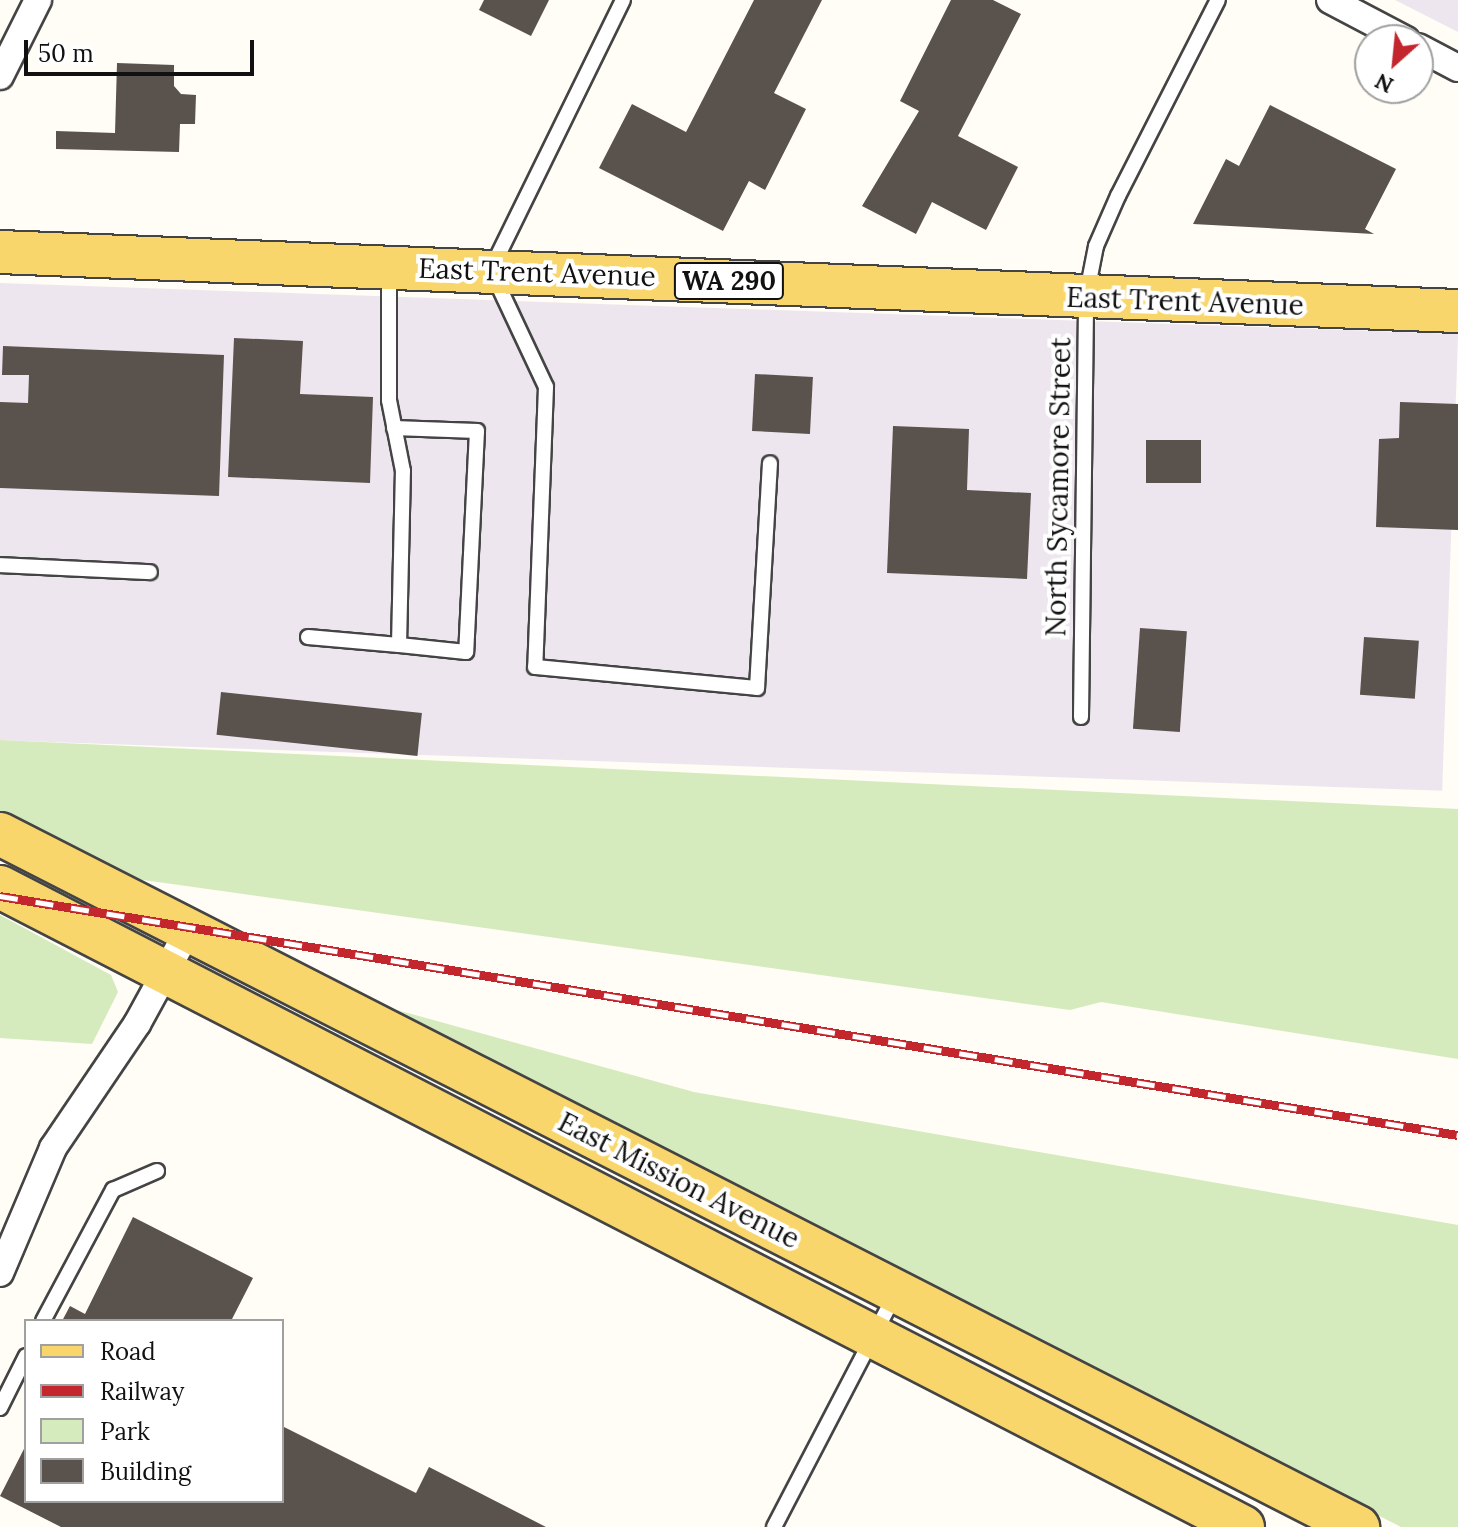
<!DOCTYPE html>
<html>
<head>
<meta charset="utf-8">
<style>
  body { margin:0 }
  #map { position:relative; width:1458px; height:1527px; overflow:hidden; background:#fffdf5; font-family:Lora,serif }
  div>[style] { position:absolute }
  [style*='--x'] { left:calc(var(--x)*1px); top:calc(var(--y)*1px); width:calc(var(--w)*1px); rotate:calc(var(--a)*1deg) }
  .industrial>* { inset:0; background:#eee6ef; transform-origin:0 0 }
  .green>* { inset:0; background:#d5ebbd }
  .building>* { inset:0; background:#5a524d; transform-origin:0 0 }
  .roads { filter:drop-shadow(2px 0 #444) drop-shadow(-2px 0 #444) drop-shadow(0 2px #444) drop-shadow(0 -2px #444) }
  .service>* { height:14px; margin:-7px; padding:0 7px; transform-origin:7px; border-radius:7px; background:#fff }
  .minor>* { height:26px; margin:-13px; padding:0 13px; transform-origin:13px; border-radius:13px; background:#fff }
  .primary>* { height:42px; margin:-21px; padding:0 21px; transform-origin:21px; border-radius:21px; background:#f9d66b }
  .rail>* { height:9px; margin-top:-4.5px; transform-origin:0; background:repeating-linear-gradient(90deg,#fff 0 18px,#c4262e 0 36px); box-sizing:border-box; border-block:2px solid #c4262e }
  span { translate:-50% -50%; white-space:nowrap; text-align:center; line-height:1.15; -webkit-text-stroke:8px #fff; paint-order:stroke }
  .shield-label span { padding:2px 6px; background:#fff; border:2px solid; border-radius:6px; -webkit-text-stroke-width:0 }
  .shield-label { font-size:26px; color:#111; font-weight:700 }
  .street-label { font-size:28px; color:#111 }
  .legend { position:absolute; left:24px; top:1319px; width:260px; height:184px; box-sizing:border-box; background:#fff; border:2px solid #a0a0a0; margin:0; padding:10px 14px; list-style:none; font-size:24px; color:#111 }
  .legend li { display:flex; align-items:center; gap:16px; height:40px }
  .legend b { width:40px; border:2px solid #a0a0a0 }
  .north { position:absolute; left:1354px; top:24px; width:80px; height:80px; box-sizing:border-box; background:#fff; border:2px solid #a0a0a0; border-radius:50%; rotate:207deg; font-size:22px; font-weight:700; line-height:32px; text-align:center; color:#111 }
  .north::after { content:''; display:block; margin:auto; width:28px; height:36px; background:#c4262e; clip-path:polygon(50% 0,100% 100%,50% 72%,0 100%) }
  .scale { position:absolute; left:24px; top:40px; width:230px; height:36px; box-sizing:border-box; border:4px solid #111; border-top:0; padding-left:10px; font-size:24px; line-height:28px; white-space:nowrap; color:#111; -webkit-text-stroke:6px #fff; paint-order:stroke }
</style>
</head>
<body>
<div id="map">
  <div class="industrial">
    <div style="clip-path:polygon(1395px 0,1458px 0,1458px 32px)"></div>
    <div style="left:0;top:283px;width:1459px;height:457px;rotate:2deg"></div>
  </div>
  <div class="green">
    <div style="clip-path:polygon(0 740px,1458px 809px,1458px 1059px,1101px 1002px,1070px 1010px,129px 878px,0 812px)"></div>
    <div style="clip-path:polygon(0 915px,111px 975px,118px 992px,92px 1044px,0 1038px)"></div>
    <div style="clip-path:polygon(379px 1005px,694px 1092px,1458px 1225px,1458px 1527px,1401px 1527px)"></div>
  </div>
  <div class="building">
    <div style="clip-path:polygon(484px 0,549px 0,531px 36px,479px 10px)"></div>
    <div style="clip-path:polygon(754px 0,822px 0,774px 93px,806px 109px,765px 190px,749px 181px,723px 231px,599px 168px,632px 104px,686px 132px)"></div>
    <div style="clip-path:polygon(951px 0,993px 0,1021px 14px,958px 136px,1018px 167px,986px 230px,932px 202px,916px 234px,862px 206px,919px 111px,900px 101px)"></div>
    <div style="clip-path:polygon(117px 63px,174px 65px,174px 86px,181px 94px,196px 95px,195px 124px,180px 124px,179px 152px,56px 149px,56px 131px,115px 133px)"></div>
    <div style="clip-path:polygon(1270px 105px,1396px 169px,1365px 229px,1374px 234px,1193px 224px,1226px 159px,1239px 166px)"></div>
    <div style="clip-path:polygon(234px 338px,303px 341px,300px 394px,373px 397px,370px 483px,228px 477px)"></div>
    <div style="clip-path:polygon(3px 346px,224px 355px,219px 496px,0 488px,0 402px,28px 403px,29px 375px,2px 375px)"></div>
    <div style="left:755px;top:374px;width:58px;height:57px;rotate:3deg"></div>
    <div style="clip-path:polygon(1400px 402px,1458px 404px,1458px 530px,1376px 527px,1379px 439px,1399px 438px)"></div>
    <div style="clip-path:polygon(893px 426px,969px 429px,967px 490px,1031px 493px,1027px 579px,887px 573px)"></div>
    <div style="left:1201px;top:440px;width:43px;height:55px;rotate:90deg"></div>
    <div style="left:1140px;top:628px;width:47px;height:101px;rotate:4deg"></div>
    <div style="left:1364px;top:637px;width:55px;height:58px;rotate:4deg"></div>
    <div style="left:221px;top:692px;width:202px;height:43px;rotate:6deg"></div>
    <div style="clip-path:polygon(133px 1217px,253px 1278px,231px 1321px,62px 1321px,70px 1306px,85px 1314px)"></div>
    <div style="clip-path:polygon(282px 1426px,416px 1493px,429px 1467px,546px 1527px,61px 1527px,0 1496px,26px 1445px,26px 1501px,282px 1501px)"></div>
  </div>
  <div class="roads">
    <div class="service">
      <div style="--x:623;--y:0;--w:301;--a:116.1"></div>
      <div style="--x:491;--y:270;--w:129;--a:64.8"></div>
      <div style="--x:546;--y:387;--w:280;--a:92.2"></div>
      <div style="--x:535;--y:667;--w:223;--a:5.4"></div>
      <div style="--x:757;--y:688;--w:225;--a:-86.7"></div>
      <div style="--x:394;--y:428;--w:83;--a:2.1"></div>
      <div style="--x:477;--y:431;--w:221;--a:92.8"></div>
      <div style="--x:466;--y:652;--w:67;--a:-174"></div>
      <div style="--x:0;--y:565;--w:150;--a:2.7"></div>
      <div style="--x:308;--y:637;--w:91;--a:5"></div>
      <div style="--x:399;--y:645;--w:174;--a:-88.7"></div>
      <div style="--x:403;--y:471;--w:72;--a:-101.2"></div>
      <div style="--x:389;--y:400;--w:130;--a:-90"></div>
      <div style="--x:1081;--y:717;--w:420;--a:-89.3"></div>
      <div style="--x:1086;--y:297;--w:52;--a:-78.9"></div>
      <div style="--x:1096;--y:246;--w:55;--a:-66.3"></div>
      <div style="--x:1118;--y:196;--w:220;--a:-63"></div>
      <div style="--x:43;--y:1321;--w:149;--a:-61.9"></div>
      <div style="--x:113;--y:1190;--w:48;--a:-23.4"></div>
      <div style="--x:0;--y:1408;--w:58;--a:-63.4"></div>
      <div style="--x:774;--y:1527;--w:264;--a:-62.5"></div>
    </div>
    <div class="minor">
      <div style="--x:1330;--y:0;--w:86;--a:27.8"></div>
      <div style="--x:1418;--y:47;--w:45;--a:27.7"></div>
      <div style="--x:0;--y:76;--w:85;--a:-63.4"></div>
      <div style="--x:0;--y:1273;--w:136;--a:-67"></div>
      <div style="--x:53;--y:1148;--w:150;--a:-55.9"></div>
      <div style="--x:137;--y:1024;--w:108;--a:-61.3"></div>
    </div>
    <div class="primary">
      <div style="--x:0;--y:252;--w:1459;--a:2.32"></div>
      <div style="--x:0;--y:834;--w:1525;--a:27.04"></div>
      <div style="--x:0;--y:887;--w:1398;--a:27.24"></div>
    </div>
  </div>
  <div class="rail">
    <div style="--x:0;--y:896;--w:1477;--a:9.31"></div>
  </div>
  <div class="shield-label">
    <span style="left:729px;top:281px">WA 290</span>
  </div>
  <div class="street-label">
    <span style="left:537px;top:272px;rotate:2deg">East Trent Avenue</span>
    <span style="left:1185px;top:301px;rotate:2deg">East Trent Avenue</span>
    <span style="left:1058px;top:487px;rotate:-89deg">North Sycamore Street</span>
    <span style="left:679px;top:1180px;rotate:27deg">East Mission Avenue</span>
  </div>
  <ul class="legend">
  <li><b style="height:10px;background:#f9d66b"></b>Road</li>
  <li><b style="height:10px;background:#c4262e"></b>Railway</li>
  <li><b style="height:22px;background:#d5ebbd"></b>Park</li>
  <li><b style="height:22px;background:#5a524d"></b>Building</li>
  </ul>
  <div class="north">N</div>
  <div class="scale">50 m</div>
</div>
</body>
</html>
